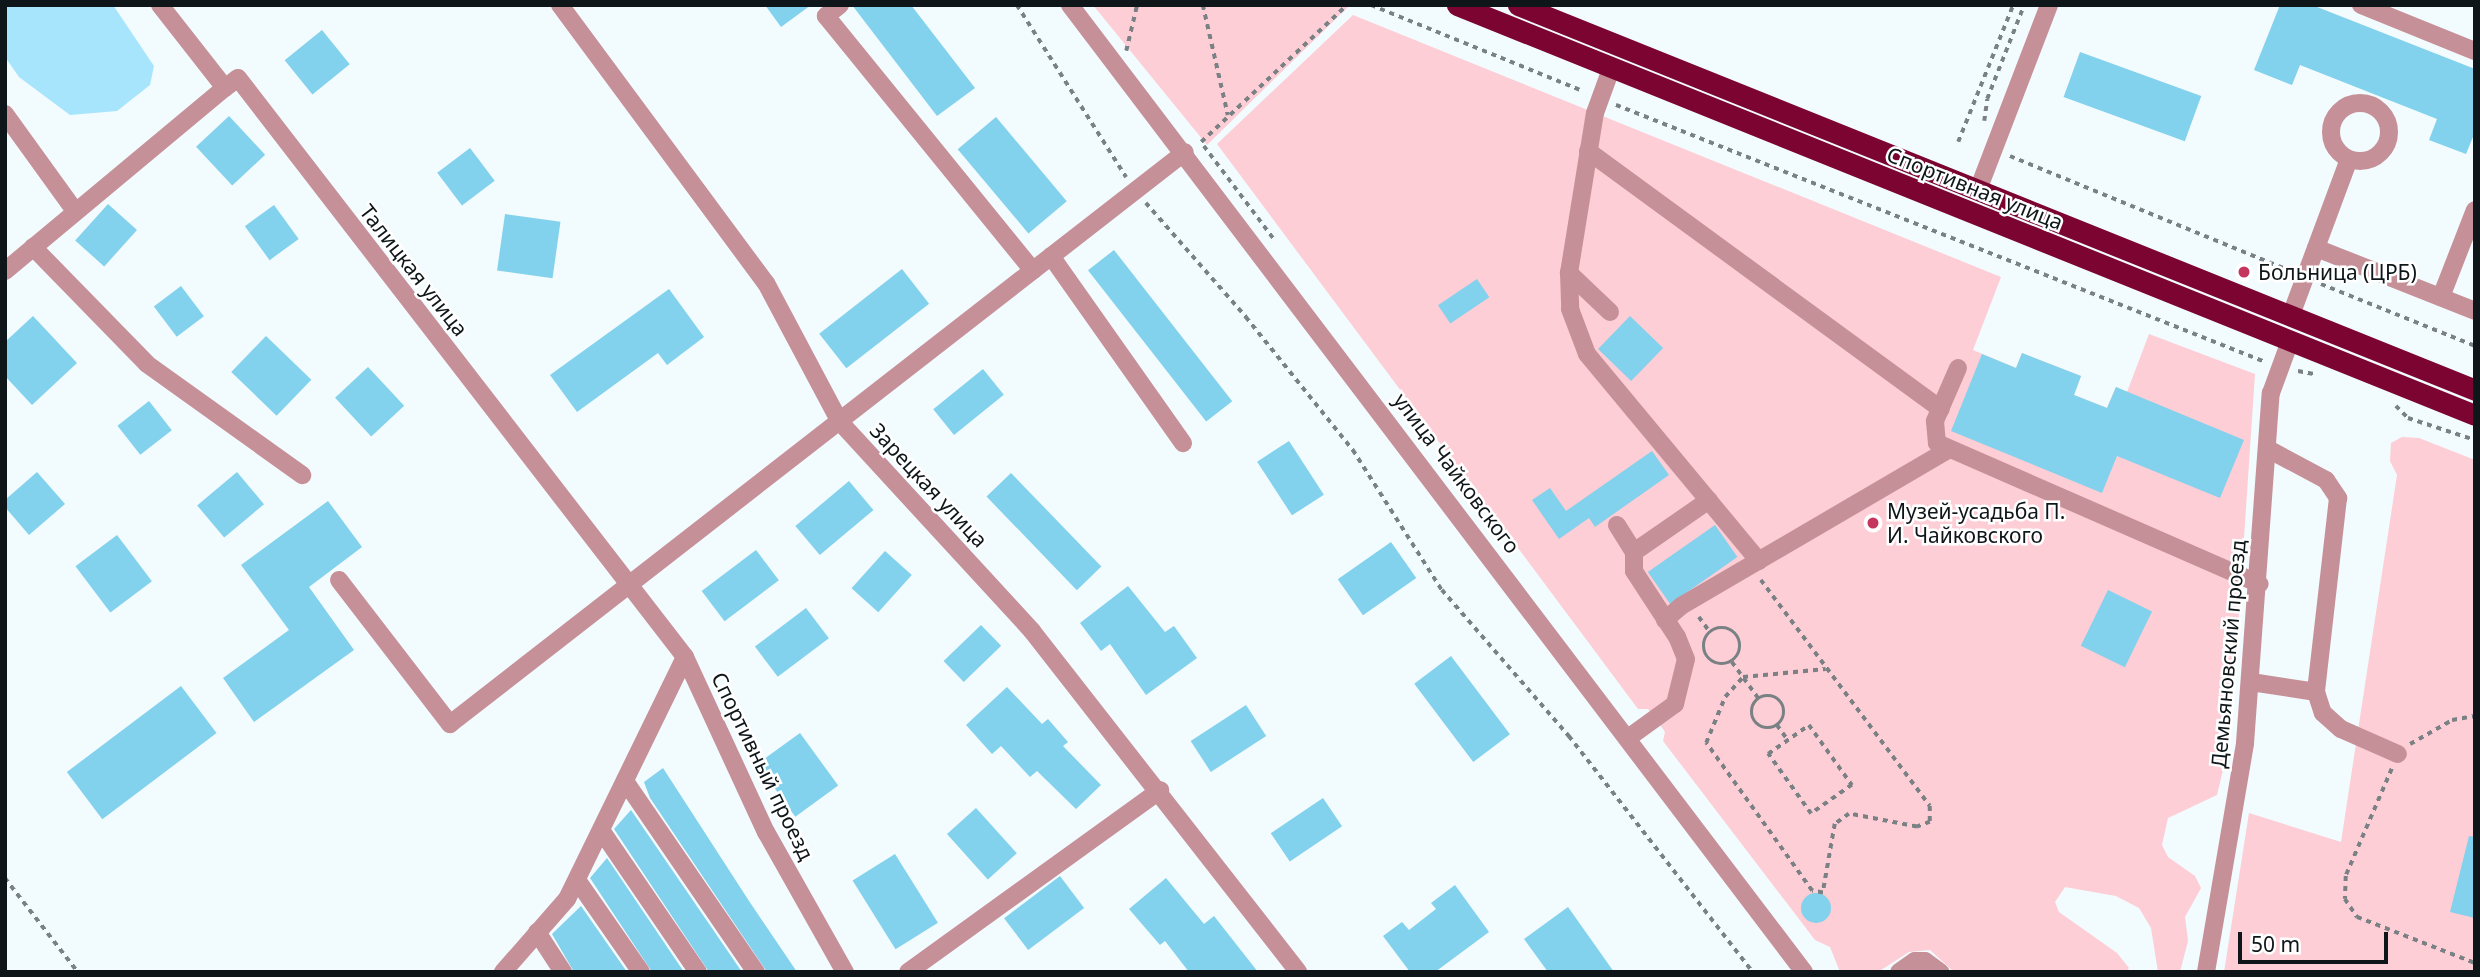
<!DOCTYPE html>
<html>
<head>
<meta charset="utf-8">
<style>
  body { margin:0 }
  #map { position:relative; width:2480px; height:977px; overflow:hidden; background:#f2fbfe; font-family:"Noto Sans",sans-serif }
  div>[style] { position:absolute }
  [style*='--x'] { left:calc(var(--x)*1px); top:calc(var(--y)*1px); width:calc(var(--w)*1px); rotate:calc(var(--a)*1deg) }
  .green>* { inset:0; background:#fdced5 }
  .water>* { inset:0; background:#a7e5fc }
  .building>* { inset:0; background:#82d1ed; transform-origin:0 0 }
  .round { border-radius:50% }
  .path>* { height:3.5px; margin-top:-1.75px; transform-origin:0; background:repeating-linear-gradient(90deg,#798184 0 5px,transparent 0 10px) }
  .path>.ring { margin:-1.75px; padding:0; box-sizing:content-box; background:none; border:3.5px solid #798184; border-radius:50% }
  .minor>* { height:18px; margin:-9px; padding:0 9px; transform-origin:9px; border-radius:9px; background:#c69099 }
  .minor>.ring { margin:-9px; padding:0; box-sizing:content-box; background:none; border:18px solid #c69099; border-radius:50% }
  .highway>* { height:21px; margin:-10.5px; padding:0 10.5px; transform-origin:10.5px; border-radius:10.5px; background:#7b0431 }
  .dots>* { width:19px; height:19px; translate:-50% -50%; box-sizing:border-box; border:4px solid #fff; border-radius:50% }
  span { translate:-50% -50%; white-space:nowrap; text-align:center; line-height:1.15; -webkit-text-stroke:5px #fff; paint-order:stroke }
  .street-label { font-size:21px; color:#0e1619 }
  .poi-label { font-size:21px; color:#0e1619 }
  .left { translate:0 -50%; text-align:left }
  .frame { position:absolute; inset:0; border:7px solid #0e1619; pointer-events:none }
  .scale { position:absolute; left:2238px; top:932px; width:150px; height:32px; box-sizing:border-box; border:4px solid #0e1619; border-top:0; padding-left:9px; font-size:21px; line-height:24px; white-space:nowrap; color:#0e1619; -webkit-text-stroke:5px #fff; paint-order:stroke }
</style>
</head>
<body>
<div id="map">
  <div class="green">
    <div style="clip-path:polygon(1093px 5px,1350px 5px,1207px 145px)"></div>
    <div style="clip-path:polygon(1353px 15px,2001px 277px,1973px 350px,2016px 368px,2022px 353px,2081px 376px,2074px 395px,2107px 408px,2116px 387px,2127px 392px,2149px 334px,2255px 374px,2237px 642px,2223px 770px,2217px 795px,2168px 818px,2162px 845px,2168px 857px,2195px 876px,2201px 888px,2185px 917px,2188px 941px,2180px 972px,2158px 972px,2151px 928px,2139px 908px,2116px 896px,2065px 887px,2055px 902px,2059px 912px,2117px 953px,2129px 968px,2126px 972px,1954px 972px,1930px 950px,1909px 952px,1878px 972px,1840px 972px,1830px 947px,1815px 940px,1663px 741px,1665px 732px,1656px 719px,1648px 709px,1638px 709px,1217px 144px)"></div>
    <div style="clip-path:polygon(2402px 437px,2419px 438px,2475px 460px,2475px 972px,2224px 972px,2249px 813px,2341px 842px,2397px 475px,2390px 461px,2391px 443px)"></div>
  </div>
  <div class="water">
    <div style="clip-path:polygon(5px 5px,113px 5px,154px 66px,150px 85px,117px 111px,70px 115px,19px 77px,5px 57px)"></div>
  </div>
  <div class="building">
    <div style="clip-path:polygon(765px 5px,811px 5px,781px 27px)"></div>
    <div style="clip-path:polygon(852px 5px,911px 5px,975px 88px,937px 116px)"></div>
    <div style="clip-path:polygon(2280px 5px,2312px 5px,2475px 69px,2475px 132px,2466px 154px,2429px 140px,2437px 119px,2300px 65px,2292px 85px,2254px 70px)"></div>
    <div style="left:322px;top:30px;width:44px;height:48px;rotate:51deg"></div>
    <div style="left:2080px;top:52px;width:129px;height:48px;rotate:20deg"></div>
    <div style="left:229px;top:116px;width:53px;height:45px;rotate:47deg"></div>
    <div style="left:996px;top:117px;width:110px;height:50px;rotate:50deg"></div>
    <div style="left:470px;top:148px;width:41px;height:41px;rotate:53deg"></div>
    <div style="left:108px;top:204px;width:39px;height:49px;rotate:42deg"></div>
    <div style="left:274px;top:205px;width:42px;height:36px;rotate:54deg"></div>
    <div style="left:505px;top:214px;width:56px;height:57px;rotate:8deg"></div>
    <div style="left:1114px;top:250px;width:192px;height:33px;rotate:52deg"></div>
    <div style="left:902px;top:269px;width:44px;height:105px;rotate:52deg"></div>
    <div style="left:1477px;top:279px;width:22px;height:47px;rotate:56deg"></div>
    <div style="left:181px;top:286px;width:38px;height:34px;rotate:53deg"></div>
    <div style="clip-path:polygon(669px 289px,704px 337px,667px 365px,658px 353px,577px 412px,550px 375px)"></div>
    <div style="clip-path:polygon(33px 316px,77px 363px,32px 405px,5px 376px,5px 342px)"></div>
    <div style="left:1630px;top:316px;width:46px;height:46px;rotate:44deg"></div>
    <div style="left:266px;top:336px;width:63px;height:50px;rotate:44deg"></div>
    <div style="clip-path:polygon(2022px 353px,2081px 376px,2074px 395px,2107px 408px,2116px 387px,2244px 440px,2220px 498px,2117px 456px,2102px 493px,1951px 431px,1982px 354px,2016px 368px)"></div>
    <div style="left:368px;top:367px;width:53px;height:45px;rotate:47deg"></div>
    <div style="left:983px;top:369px;width:33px;height:64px;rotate:51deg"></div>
    <div style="left:149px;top:401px;width:37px;height:40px;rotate:52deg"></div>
    <div style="left:1289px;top:441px;width:64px;height:38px;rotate:57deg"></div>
    <div style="clip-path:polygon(1652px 451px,1669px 475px,1595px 527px,1589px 518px,1559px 539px,1532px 500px,1550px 488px,1566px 511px)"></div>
    <div style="clip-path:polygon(37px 472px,65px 504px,29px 535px,5px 507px,5px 500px)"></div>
    <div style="left:237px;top:472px;width:42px;height:52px;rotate:50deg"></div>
    <div style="left:1011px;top:473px;width:130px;height:34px;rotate:46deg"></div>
    <div style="left:849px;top:481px;width:38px;height:70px;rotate:50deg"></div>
    <div style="clip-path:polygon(328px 501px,362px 547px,309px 587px,354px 650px,254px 722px,223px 678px,289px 630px,241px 565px)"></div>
    <div style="left:1715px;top:525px;width:39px;height:82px;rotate:55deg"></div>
    <div style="left:117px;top:535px;width:58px;height:52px;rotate:53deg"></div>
    <div style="left:1391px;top:542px;width:44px;height:65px;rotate:55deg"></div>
    <div style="left:756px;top:550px;width:38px;height:68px;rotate:53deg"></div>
    <div style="left:885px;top:551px;width:36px;height:50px;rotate:42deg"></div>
    <div style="clip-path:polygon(1128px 586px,1165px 632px,1174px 626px,1197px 658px,1146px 695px,1110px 644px,1101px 651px,1080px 623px)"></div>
    <div style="left:2108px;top:590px;width:49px;height:62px;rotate:26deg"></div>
    <div style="left:806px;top:608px;width:38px;height:64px;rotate:53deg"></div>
    <div style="left:981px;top:625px;width:29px;height:52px;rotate:46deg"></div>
    <div style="left:1451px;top:656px;width:98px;height:46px;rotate:53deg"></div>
    <div style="left:181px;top:686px;width:59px;height:143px;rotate:53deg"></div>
    <div style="clip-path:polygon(1007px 687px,1042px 724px,1048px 719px,1068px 742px,1063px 746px,1101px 785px,1076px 809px,1037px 771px,1030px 777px,1001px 746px,992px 754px,966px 725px)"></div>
    <div style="left:1246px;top:705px;width:37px;height:66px;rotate:57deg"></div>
    <div style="left:800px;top:733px;width:65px;height:53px;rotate:54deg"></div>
    <div style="clip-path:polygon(663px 768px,749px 901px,797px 972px,767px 972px,650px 798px,644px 782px)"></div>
    <div style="left:1323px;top:798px;width:34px;height:63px;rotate:56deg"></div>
    <div style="left:976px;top:808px;width:61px;height:39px;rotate:48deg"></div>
    <div style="clip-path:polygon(631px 810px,742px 972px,709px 972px,614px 829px)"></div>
    <div style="clip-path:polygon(2469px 836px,2475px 837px,2475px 918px,2450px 912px)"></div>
    <div style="left:895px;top:854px;width:81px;height:50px;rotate:58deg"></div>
    <div style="clip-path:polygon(607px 858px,684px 972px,652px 972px,590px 878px)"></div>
    <div style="left:1060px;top:876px;width:40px;height:70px;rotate:53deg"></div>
    <div style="clip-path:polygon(1166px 878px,1204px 924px,1214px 916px,1258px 972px,1189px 972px,1165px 941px,1160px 945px,1129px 909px)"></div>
    <div style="clip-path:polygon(1455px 885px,1489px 932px,1435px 972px,1410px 972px,1383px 936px,1402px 922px,1409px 930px,1436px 909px,1431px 903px)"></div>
    <div class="round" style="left:1801px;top:893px;width:30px;height:30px"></div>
    <div style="clip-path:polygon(581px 906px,627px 972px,574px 972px,552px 934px)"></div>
    <div style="clip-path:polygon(1568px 907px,1614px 972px,1548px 972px,1524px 939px)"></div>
  </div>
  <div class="path">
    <div style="--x:1017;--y:5;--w:204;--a:57.6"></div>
    <div style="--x:1203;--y:5;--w:113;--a:77.2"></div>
    <div style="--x:1371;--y:5;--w:229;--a:22.1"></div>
    <div style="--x:1126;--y:51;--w:47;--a:-76.6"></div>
    <div style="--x:1616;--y:105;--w:696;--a:21.59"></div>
    <div style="--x:1984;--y:121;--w:22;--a:-82"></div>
    <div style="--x:1987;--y:99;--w:101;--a:-68.5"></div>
    <div style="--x:1201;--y:142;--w:200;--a:-43.2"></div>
    <div style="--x:1958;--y:142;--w:148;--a:-68.1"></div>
    <div style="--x:1204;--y:146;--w:115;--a:53.1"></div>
    <div style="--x:2010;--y:156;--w:300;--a:22.3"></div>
    <div style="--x:1146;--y:203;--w:152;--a:48.7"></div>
    <div style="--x:1246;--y:317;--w:171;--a:51.2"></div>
    <div style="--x:1353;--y:450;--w:166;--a:57.6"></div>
    <div style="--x:1442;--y:590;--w:194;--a:49"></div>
    <div style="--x:1569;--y:736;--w:299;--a:52.1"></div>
    <div style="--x:2321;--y:284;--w:166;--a:21.9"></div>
    <div style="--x:2298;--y:371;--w:16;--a:11"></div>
    <div style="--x:2396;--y:406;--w:17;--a:45"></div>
    <div style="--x:2408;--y:418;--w:71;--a:18.2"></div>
    <div style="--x:1761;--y:580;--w:282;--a:53.2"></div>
    <div style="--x:1930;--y:806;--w:16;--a:90"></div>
    <div style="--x:1930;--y:822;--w:14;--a:159"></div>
    <div style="--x:1917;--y:827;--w:69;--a:-169.2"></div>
    <div style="--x:1849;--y:814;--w:17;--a:144"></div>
    <div style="--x:1835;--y:824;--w:70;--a:99.9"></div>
    <div style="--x:1823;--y:893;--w:11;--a:-170"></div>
    <div style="--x:1812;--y:891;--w:182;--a:-125.6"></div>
    <div style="--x:1706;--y:743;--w:50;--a:-67.6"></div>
    <div style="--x:1725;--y:697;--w:27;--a:-48"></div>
    <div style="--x:1743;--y:677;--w:83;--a:-5.5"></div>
    <div style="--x:1699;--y:617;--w:19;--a:54"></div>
    <div class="ring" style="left:1704px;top:628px;width:32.5px;height:32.5px"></div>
    <div style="--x:1732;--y:662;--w:46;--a:53.9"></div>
    <div class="ring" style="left:1752px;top:696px;width:28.5px;height:28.5px"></div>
    <div style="--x:1777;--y:725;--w:19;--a:54"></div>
    <div style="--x:1809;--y:725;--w:74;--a:54.4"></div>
    <div style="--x:1852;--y:785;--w:50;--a:144.7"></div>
    <div style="--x:1811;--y:814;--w:74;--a:-125.6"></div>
    <div style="--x:1768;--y:754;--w:50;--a:-35.3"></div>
    <div style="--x:2410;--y:744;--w:48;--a:-29.7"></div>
    <div style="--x:2452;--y:720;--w:23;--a:-10"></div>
    <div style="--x:2392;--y:769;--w:116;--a:113.3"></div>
    <div style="--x:2346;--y:876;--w:23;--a:92"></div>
    <div style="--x:2345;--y:899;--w:22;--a:56"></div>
    <div style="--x:2357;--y:917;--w:127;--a:21.3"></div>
    <div style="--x:5;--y:878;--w:119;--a:52.2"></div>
  </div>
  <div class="minor">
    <div style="--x:160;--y:5;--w:105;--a:51.9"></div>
    <div style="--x:225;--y:88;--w:16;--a:-38"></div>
    <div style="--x:238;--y:78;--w:731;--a:52.33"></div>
    <div style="--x:685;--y:657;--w:193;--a:65.2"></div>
    <div style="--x:766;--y:832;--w:161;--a:60.6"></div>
    <div style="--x:560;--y:5;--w:346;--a:53.5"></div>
    <div style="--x:766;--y:283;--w:157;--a:62"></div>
    <div style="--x:840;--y:422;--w:284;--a:47.4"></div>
    <div style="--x:1032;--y:631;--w:432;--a:52"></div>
    <div style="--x:840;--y:5;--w:18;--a:142"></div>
    <div style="--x:826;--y:16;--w:328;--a:50.9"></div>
    <div style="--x:1070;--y:5;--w:1214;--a:52.8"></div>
    <div style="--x:2361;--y:5;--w:123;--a:22"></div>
    <div class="ring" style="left:2331px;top:103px;width:40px;height:40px"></div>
    <div style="--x:5;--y:114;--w:120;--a:54.2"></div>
    <div style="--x:1588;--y:151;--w:437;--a:36.2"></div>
    <div style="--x:1978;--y:190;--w:198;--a:-69"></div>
    <div style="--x:33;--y:247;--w:163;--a:45.7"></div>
    <div style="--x:147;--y:364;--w:191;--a:35.6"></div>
    <div style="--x:2316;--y:248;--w:171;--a:21.6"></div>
    <div style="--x:1051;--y:256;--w:229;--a:54.8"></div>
    <div style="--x:5;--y:271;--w:286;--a:-39.8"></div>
    <div style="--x:1569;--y:273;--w:36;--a:88"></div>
    <div style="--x:1570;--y:309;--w:48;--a:69.3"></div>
    <div style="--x:1587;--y:354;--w:269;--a:50.3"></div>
    <div style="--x:2441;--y:297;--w:93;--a:-68.7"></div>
    <div style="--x:1610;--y:312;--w:57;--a:-136.4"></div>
    <div style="--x:1569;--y:273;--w:162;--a:-80.8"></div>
    <div style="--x:1595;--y:113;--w:47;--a:-70"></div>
    <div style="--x:2291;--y:315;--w:166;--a:-69.6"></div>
    <div style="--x:1958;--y:368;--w:58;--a:113.5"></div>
    <div style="--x:1935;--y:421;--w:22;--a:85"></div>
    <div style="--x:1937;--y:443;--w:352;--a:23.6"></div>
    <div style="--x:2268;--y:449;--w:66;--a:28.1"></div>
    <div style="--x:2326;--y:480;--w:22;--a:56"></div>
    <div style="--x:2338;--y:498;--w:195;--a:96.5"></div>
    <div style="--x:2316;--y:692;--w:22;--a:72"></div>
    <div style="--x:2323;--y:713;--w:24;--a:42"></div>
    <div style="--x:2341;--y:729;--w:62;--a:23.7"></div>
    <div style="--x:1617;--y:525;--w:32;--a:58"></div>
    <div style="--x:339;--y:580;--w:182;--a:52.4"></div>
    <div style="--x:450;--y:724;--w:931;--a:-37.89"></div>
    <div style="--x:1665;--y:620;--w:21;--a:-41"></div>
    <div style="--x:1681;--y:606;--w:311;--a:-30.3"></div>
    <div style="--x:2251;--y:682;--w:66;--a:8.7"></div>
    <div style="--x:1628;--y:738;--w:58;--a:-35.9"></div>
    <div style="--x:1675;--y:704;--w:46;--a:-76.3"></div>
    <div style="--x:1686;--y:659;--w:24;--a:-112"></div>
    <div style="--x:1677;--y:637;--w:79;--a:-123.1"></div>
    <div style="--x:1634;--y:571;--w:19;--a:-90"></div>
    <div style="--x:1634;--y:552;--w:91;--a:-34.7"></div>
    <div style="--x:625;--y:781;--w:232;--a:55.6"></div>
    <div style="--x:601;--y:830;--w:172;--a:55.7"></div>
    <div style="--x:577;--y:880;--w:112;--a:55.2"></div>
    <div style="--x:537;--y:932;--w:48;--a:57"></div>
    <div style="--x:503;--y:972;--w:97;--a:-48.8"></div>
    <div style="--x:567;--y:899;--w:269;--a:-64"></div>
    <div style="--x:908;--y:972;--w:311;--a:-35.8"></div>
    <div style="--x:1899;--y:972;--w:19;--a:-35"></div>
    <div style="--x:1915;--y:961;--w:10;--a:0"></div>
    <div style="--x:1925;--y:961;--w:19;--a:36"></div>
    <div style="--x:2206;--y:972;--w:232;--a:-80.3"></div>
    <div style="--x:2245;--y:743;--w:351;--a:-85.8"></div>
    <div style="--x:2271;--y:393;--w:55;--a:-69.9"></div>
  </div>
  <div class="highway">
    <div style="--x:1457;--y:5;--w:1097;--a:21.94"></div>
    <div style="--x:1518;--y:5;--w:1032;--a:21.91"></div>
  </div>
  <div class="dots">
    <div style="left:2244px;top:272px;background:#c5365e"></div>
    <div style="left:1873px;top:523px;background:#c5365e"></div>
  </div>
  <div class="street-label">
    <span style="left:1975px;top:188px;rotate:22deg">Спортивная улица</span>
    <span style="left:414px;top:270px;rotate:52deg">Талицкая улица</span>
    <span style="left:1457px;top:473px;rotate:53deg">улица Чайковского</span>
    <span style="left:929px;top:485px;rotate:47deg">Зарецкая улица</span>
    <span style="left:2228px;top:654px;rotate:-85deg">Демьяновский проезд</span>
    <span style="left:763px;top:766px;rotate:64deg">Спортивный проезд</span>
  </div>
  <div class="poi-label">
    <span class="left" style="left:2258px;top:272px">Больница (ЦРБ)</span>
    <span class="left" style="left:1887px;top:523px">Музей-усадьба П.<br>И. Чайковского</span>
  </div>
  <div class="frame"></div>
  <div class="scale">50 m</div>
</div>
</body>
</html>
